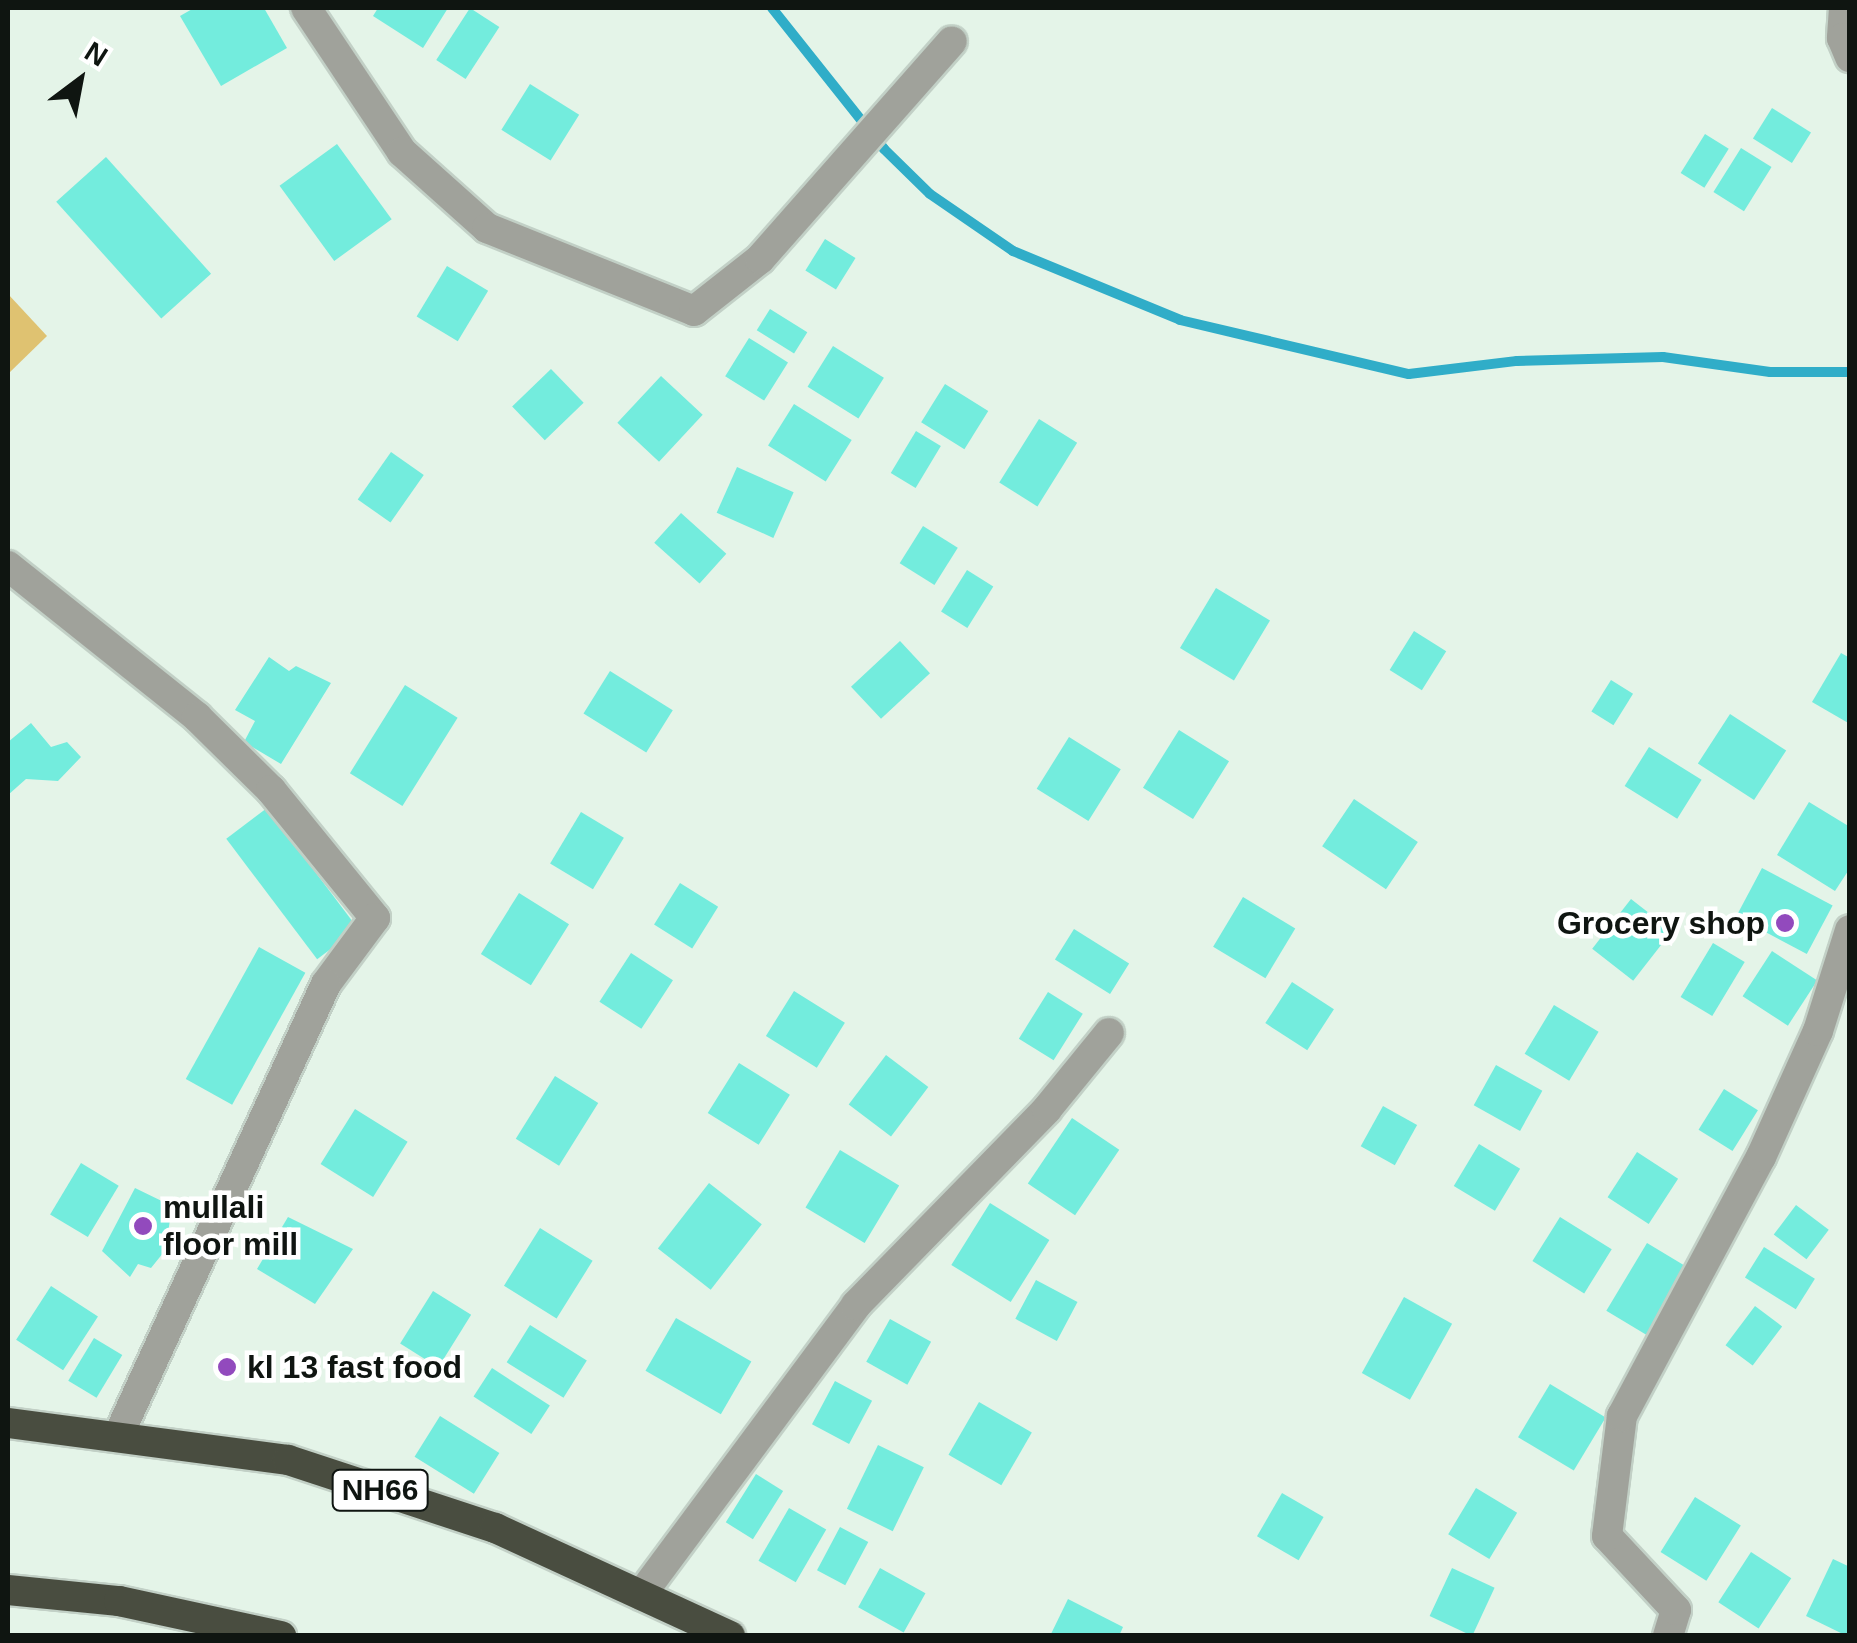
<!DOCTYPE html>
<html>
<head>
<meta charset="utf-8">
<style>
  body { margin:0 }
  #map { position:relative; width:1857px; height:1643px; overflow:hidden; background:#e4f4e8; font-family:Arial,sans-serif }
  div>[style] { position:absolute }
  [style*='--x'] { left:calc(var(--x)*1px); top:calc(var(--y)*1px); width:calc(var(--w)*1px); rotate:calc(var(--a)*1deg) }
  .green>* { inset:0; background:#dfc271 }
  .stream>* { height:10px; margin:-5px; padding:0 5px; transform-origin:5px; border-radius:5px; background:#30adc8 }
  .building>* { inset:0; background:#73ecdd; transform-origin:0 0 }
  .roads { filter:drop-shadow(2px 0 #c2d0c6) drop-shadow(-2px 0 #c2d0c6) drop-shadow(0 2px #c2d0c6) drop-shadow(0 -2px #c2d0c6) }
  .minor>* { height:30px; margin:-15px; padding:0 15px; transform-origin:15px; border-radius:15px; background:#a0a29b }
  .highway>* { height:30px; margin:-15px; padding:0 15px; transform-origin:15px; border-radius:15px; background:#494d40 }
  .dots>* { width:28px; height:28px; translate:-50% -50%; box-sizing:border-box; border:5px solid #fff; border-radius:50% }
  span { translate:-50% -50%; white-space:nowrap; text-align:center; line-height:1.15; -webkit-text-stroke:9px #fff; paint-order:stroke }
  .shield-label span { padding:2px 8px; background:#fff; border:2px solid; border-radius:8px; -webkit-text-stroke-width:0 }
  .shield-label { font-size:30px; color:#0f1511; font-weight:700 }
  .poi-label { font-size:32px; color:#0f1511; font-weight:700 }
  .right { translate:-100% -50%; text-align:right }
  .left { translate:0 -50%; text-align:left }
  .frame { position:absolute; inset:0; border:10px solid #0f1511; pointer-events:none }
  .north { position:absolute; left:30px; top:30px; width:100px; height:100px; -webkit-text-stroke:8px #fff; paint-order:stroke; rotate:32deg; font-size:28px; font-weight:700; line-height:40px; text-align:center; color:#0f1511 }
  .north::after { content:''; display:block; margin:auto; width:35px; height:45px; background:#0f1511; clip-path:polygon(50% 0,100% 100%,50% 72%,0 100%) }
</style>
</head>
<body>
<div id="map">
  <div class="green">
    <div style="clip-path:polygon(8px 294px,47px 336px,8px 374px)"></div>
  </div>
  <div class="stream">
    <div style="--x:772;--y:8;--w:180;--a:51.5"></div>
    <div style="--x:884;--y:149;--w:64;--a:44.4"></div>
    <div style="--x:930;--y:194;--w:101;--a:34.5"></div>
    <div style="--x:1013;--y:251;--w:181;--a:22.4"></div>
    <div style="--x:1180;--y:320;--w:235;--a:13.3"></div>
    <div style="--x:1409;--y:374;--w:109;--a:-6.9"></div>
    <div style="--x:1517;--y:361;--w:146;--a:-1.6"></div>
    <div style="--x:1663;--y:357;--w:108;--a:8"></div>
    <div style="--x:1770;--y:372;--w:80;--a:0"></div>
  </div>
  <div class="building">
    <div style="clip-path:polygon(194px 8px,264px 8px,287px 48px,221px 86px,180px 16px)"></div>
    <div style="clip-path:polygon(378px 8px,448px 8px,423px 48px,373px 16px)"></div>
    <div style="left:470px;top:8px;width:35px;height:62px;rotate:33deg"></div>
    <div style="left:530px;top:84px;width:58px;height:54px;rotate:32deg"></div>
    <div style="left:1772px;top:108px;width:46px;height:36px;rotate:32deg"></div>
    <div style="left:1705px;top:134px;width:28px;height:46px;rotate:32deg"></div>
    <div style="left:337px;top:144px;width:93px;height:71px;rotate:54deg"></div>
    <div style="left:1741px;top:148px;width:36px;height:52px;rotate:32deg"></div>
    <div style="left:106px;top:157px;width:157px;height:67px;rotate:48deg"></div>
    <div style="left:825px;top:239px;width:36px;height:37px;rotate:32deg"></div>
    <div style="left:447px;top:266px;width:48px;height:59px;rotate:31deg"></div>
    <div style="left:770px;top:309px;width:44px;height:25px;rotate:32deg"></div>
    <div style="left:749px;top:338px;width:46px;height:45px;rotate:32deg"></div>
    <div style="left:833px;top:346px;width:60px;height:48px;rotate:32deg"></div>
    <div style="left:551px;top:369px;width:47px;height:54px;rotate:46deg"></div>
    <div style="left:661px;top:376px;width:57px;height:64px;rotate:43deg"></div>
    <div style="left:945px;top:384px;width:51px;height:45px;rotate:32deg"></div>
    <div style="left:794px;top:404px;width:68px;height:49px;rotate:32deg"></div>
    <div style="left:1039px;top:419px;width:45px;height:75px;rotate:32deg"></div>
    <div style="left:916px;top:431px;width:29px;height:49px;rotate:31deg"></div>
    <div style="left:391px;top:452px;width:40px;height:58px;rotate:35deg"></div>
    <div style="left:737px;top:467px;width:62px;height:50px;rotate:24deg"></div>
    <div style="left:681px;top:513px;width:61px;height:40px;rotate:42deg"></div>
    <div style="left:923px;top:526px;width:41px;height:44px;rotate:32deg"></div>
    <div style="left:967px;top:570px;width:31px;height:49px;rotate:32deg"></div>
    <div style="left:1216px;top:588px;width:63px;height:70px;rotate:31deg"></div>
    <div style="left:1414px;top:631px;width:38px;height:46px;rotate:32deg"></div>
    <div style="left:900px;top:641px;width:44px;height:67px;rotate:47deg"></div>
    <div style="clip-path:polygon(1841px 653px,1850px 658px,1850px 724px,1812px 702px)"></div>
    <div style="clip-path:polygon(269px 657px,289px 671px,296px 666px,331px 683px,281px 764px,244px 742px,255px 721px,235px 710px)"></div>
    <div style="left:610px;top:671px;width:74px;height:50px;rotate:32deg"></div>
    <div style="left:1611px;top:680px;width:26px;height:37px;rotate:32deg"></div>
    <div style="left:405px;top:685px;width:62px;height:104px;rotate:32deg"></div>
    <div style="left:1730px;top:714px;width:67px;height:59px;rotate:33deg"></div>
    <div style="clip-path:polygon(31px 723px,51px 747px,67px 742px,81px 757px,58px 781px,26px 779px,8px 795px,8px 742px)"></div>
    <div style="left:1179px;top:730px;width:59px;height:68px;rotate:32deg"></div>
    <div style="left:1069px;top:737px;width:61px;height:61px;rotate:32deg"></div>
    <div style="left:1649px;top:747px;width:62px;height:46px;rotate:32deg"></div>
    <div style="left:1354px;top:799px;width:77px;height:57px;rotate:34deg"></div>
    <div style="clip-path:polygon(1809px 802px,1850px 827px,1850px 868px,1835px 891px,1777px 855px)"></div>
    <div style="left:267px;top:808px;width:151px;height:51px;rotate:53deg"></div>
    <div style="left:581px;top:812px;width:50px;height:60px;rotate:31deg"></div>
    <div style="left:1762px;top:868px;width:80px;height:55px;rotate:28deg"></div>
    <div style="left:680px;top:883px;width:45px;height:49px;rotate:32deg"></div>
    <div style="left:519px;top:893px;width:59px;height:72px;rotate:32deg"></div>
    <div style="left:1243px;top:897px;width:61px;height:58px;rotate:31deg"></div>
    <div style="left:1631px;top:899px;width:52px;height:63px;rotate:38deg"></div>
    <div style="left:1074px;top:929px;width:65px;height:36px;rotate:32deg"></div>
    <div style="left:1713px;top:943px;width:37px;height:63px;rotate:31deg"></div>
    <div style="left:259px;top:947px;width:53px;height:151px;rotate:29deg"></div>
    <div style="left:1772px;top:951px;width:54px;height:54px;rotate:33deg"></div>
    <div style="left:631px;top:953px;width:50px;height:58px;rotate:33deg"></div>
    <div style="left:1292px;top:982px;width:50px;height:49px;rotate:33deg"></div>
    <div style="left:794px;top:991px;width:60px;height:53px;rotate:32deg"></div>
    <div style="left:1048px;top:992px;width:41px;height:55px;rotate:32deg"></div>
    <div style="left:1554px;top:1005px;width:52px;height:57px;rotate:31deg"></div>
    <div style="left:886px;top:1055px;width:53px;height:62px;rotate:37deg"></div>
    <div style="left:739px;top:1063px;width:60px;height:59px;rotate:32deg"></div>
    <div style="left:1496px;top:1065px;width:53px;height:46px;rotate:29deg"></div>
    <div style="left:555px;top:1076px;width:51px;height:74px;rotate:32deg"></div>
    <div style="left:1724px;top:1089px;width:40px;height:48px;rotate:32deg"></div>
    <div style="left:1383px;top:1106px;width:39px;height:46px;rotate:29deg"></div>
    <div style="left:355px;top:1109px;width:62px;height:65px;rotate:32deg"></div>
    <div style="left:1072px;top:1118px;width:57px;height:79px;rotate:34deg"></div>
    <div style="left:1479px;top:1144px;width:48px;height:49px;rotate:31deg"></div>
    <div style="left:840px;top:1150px;width:69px;height:67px;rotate:31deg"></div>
    <div style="left:1637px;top:1152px;width:49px;height:54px;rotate:33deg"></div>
    <div style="left:81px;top:1163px;width:44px;height:60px;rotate:31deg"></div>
    <div style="left:709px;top:1183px;width:67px;height:83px;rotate:38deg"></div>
    <div style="clip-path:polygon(135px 1188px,172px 1206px,168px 1233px,176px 1237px,151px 1268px,138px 1264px,130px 1277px,102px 1251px)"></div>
    <div style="left:990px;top:1203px;width:70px;height:73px;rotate:32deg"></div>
    <div style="left:1796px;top:1205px;width:41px;height:37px;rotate:37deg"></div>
    <div style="clip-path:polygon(288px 1217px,353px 1249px,315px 1304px,257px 1269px)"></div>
    <div style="left:1560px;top:1217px;width:61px;height:52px;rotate:32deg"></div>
    <div style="left:540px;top:1228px;width:62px;height:68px;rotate:32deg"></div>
    <div style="left:1647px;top:1243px;width:50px;height:79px;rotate:31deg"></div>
    <div style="left:1764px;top:1247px;width:60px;height:36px;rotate:32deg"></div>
    <div style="left:1036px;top:1280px;width:47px;height:44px;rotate:28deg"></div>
    <div style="left:51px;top:1286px;width:56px;height:64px;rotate:33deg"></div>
    <div style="left:433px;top:1291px;width:45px;height:62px;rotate:32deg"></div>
    <div style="left:1404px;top:1297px;width:55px;height:87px;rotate:29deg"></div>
    <div style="left:1755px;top:1306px;width:34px;height:49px;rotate:37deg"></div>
    <div style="left:676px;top:1318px;width:87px;height:61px;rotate:30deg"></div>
    <div style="left:890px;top:1319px;width:47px;height:49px;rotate:29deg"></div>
    <div style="left:530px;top:1325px;width:67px;height:44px;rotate:32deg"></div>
    <div style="left:94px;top:1338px;width:33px;height:50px;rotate:31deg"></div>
    <div style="left:492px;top:1368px;width:69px;height:34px;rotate:33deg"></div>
    <div style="left:835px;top:1381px;width:42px;height:49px;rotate:28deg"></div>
    <div style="left:1550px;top:1384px;width:65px;height:62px;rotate:31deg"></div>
    <div style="left:979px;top:1402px;width:61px;height:61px;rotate:30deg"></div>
    <div style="left:440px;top:1416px;width:70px;height:48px;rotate:32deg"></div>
    <div style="left:878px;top:1445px;width:51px;height:71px;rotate:26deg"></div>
    <div style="left:756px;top:1474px;width:32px;height:57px;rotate:32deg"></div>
    <div style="left:1476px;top:1488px;width:48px;height:54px;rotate:31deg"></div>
    <div style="left:1282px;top:1493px;width:48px;height:50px;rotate:30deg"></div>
    <div style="left:1695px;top:1497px;width:54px;height:65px;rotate:32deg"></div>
    <div style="left:789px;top:1508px;width:43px;height:61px;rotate:30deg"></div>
    <div style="left:840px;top:1527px;width:32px;height:49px;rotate:28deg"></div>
    <div style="left:1751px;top:1552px;width:48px;height:60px;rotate:33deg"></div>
    <div style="clip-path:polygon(1833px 1559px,1850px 1567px,1847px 1636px,1806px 1616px)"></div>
    <div style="left:880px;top:1568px;width:52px;height:45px;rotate:29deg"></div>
    <div style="left:1452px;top:1568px;width:47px;height:53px;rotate:25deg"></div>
    <div style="clip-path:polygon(1068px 1599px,1123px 1627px,1119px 1636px,1050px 1636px)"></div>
  </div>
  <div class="roads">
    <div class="minor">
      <div style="--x:306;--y:8;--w:173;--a:56.3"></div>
      <div style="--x:402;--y:152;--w:114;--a:41.8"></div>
      <div style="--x:487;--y:228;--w:223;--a:21.8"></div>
      <div style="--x:694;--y:311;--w:84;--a:-38.2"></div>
      <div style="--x:760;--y:259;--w:290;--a:-48.6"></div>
      <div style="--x:1844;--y:8;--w:30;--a:94"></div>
      <div style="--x:1842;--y:38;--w:21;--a:67"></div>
      <div style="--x:8;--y:566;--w:242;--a:38.6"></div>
      <div style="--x:197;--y:717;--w:104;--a:44.6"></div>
      <div style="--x:271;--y:790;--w:165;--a:50.9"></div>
      <div style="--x:375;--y:918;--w:82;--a:126.6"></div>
      <div style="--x:326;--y:984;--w:498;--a:114.7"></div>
      <div style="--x:641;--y:1595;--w:361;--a:-53.4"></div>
      <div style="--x:856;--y:1305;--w:274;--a:-45.7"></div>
      <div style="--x:1047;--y:1109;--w:98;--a:-50.8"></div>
      <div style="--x:1668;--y:1636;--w:27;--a:-73"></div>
      <div style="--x:1676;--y:1610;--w:101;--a:-133"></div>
      <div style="--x:1607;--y:1536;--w:121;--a:-82.9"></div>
      <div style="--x:1622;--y:1416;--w:294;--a:-61.8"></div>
      <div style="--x:1761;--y:1157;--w:138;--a:-65.7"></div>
      <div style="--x:1818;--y:1031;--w:106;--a:-72.4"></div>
    </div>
    <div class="highway">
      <div style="--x:8;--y:1423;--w:282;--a:7.5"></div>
      <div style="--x:288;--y:1460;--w:218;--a:18.2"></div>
      <div style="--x:495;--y:1528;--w:259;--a:24.7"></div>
      <div style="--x:8;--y:1590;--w:112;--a:5.7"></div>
      <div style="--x:119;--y:1601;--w:166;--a:12.2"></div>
    </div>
  </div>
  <div class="dots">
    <div style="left:1785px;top:923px;background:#924abd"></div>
    <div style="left:143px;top:1226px;background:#924abd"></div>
    <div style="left:227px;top:1367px;background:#924abd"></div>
  </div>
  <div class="shield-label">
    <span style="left:380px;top:1490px">NH66</span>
  </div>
  <div class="poi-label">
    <span class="right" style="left:1765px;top:923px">Grocery shop</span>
    <span class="left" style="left:163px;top:1226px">mullali<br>floor mill</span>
    <span class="left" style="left:247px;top:1367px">kl 13 fast food</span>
  </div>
  <div class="frame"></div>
  <div class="north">N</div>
</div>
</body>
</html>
